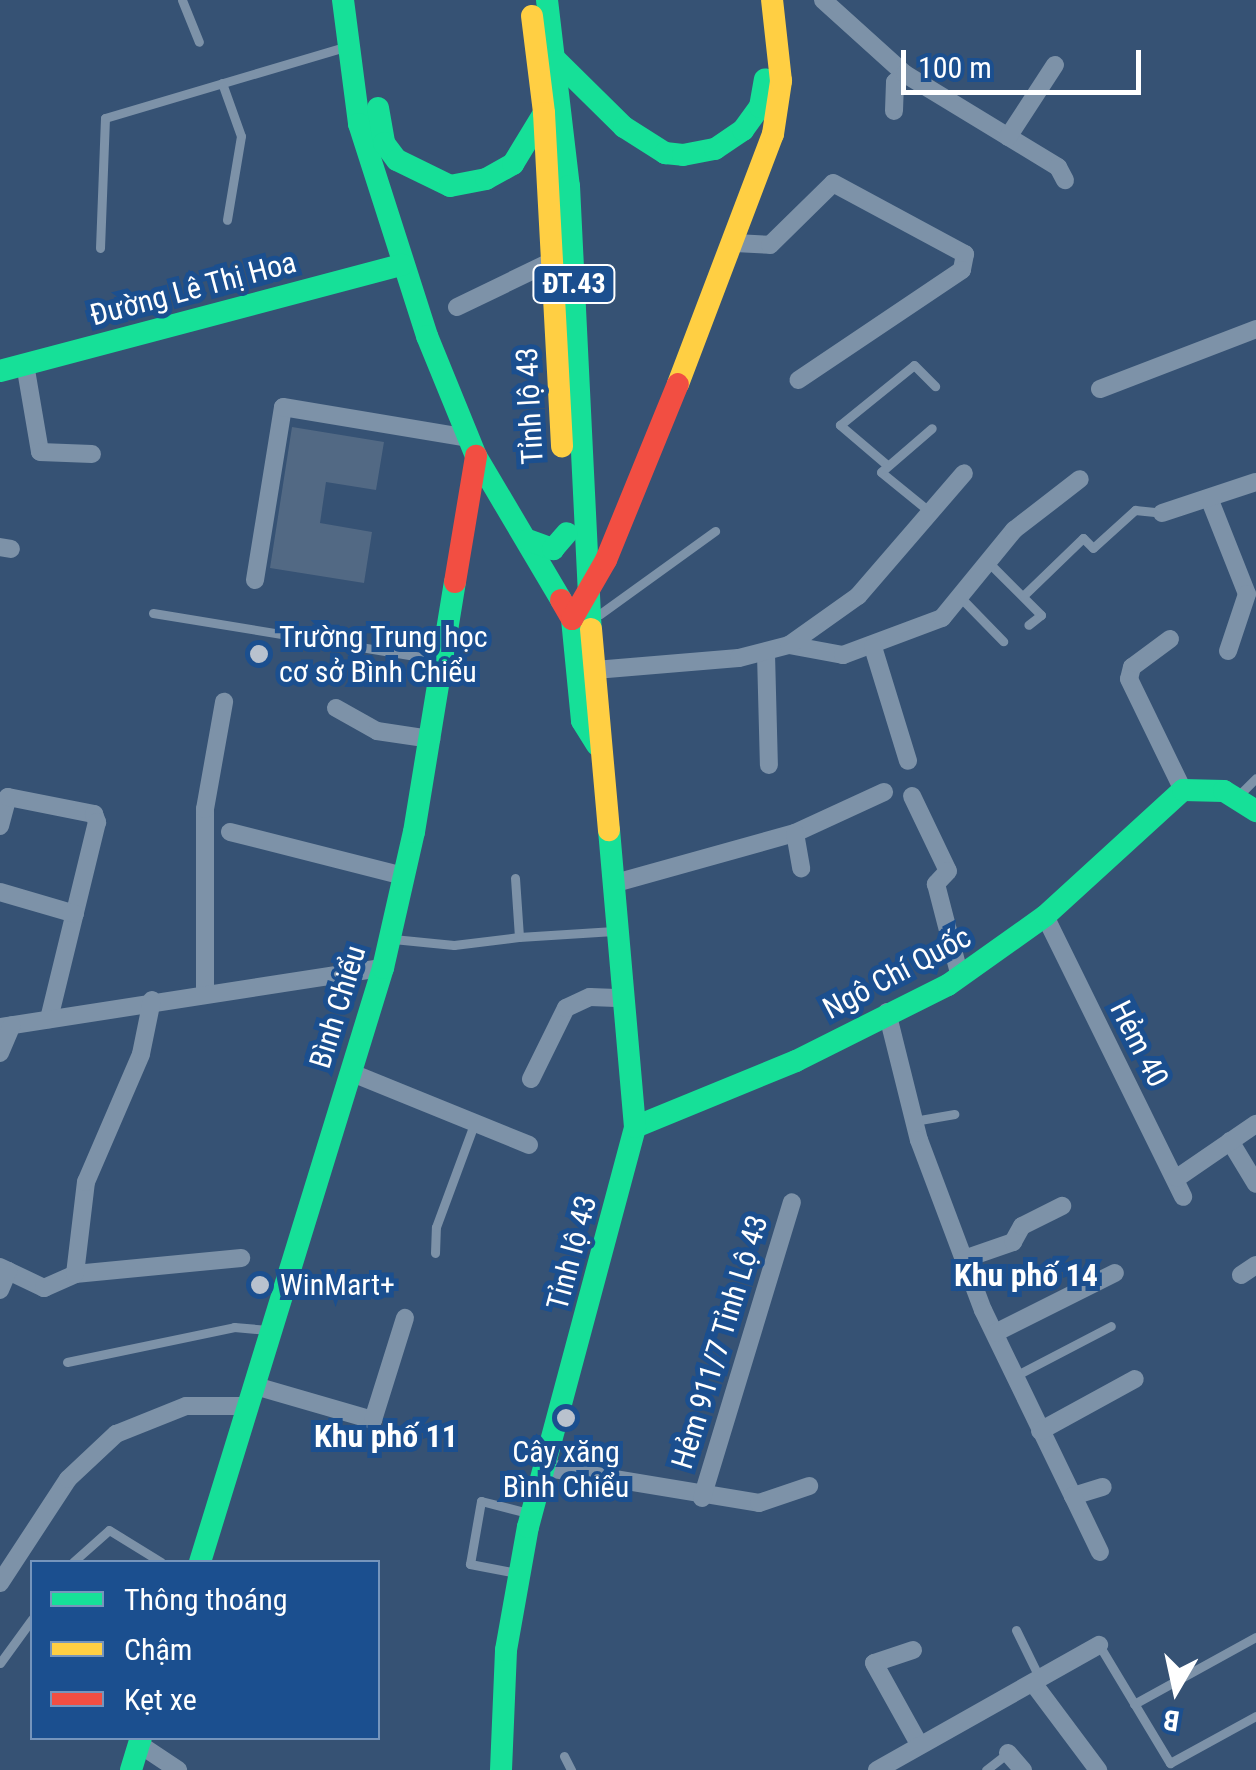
<!DOCTYPE html>
<html>
<head>
<meta charset="utf-8">
<style>
  body { margin:0 }
  #map { position:relative; width:1256px; height:1770px; overflow:hidden; background:#365274; font-family:"Roboto Condensed",sans-serif }
  div>[style] { position:absolute }
  [style*='--x'] { left:calc(var(--x)*1px); top:calc(var(--y)*1px); width:calc(var(--w)*1px); rotate:calc(var(--a)*1deg) }
  .building>* { inset:0; background:#526984 }
  .lane>* { height:9px; margin:-4.5px; padding:0 4.5px; transform-origin:4.5px; border-radius:4.5px; background:#7d92a8 }
  .street>* { height:18px; margin:-9px; padding:0 9px; transform-origin:9px; border-radius:9px; background:#7d92a8 }
  .fast>* { height:22px; margin:-11px; padding:0 11px; transform-origin:11px; border-radius:11px; background:#16e098 }
  .slow>* { height:22px; margin:-11px; padding:0 11px; transform-origin:11px; border-radius:11px; background:#ffcf43 }
  .jam>* { height:22px; margin:-11px; padding:0 11px; transform-origin:11px; border-radius:11px; background:#f24e42 }
  .dots>* { width:28px; height:28px; translate:-50% -50%; box-sizing:border-box; border:5px solid #1b4f8f; border-radius:50% }
  span { translate:-50% -50%; white-space:nowrap; text-align:center; line-height:1.15; -webkit-text-stroke:10px #1b4f8f; paint-order:stroke }
  .shield-label span { padding:2px 8px; background:#1b4f8f; border:2px solid; border-radius:8px; -webkit-text-stroke-width:0 }
  .shield-label { font-size:28px; color:#fff; font-weight:700 }
  .street-label { font-size:30px; color:#fff }
  .poi-label { font-size:30px; color:#fff }
  .left { translate:0 -50%; text-align:left }
  .neighbourhood-label { font-size:32px; color:#fff; font-weight:700 }
  .legend { position:absolute; left:30px; top:1560px; width:350px; height:180px; box-sizing:border-box; background:#1b4f8f; border:2px solid #7695bc; margin:0; padding:12px 18px; list-style:none; font-size:30px; color:#fff }
  .legend li { display:flex; align-items:center; gap:20px; height:50px }
  .legend b { width:50px; border:2px solid #7695bc }
  .north { position:absolute; left:1126px; top:1640px; width:100px; height:100px; -webkit-text-stroke:8px #1b4f8f; paint-order:stroke; rotate:189deg; font-size:28px; font-weight:700; line-height:40px; text-align:center; color:#fff }
  .north::after { content:''; display:block; margin:auto; width:35px; height:45px; background:#fff; clip-path:polygon(50% 0,100% 100%,50% 72%,0 100%) }
  .scale { position:absolute; left:901px; top:50px; width:240px; height:45px; box-sizing:border-box; border:5px solid #fff; border-top:0; padding-left:12px; font-size:30px; line-height:35px; white-space:nowrap; color:#fff; -webkit-text-stroke:8px #1b4f8f; paint-order:stroke }
</style>
</head>
<body>
<div id="map">
  <div class="building">
    <div style="clip-path:polygon(292px 427px,384px 442px,376px 490px,326px 482px,320px 523px,372px 532px,364px 583px,270px 568px)"></div>
  </div>
  <div class="lane">
    <div style="--x:182;--y:0;--w:45;--a:68"></div>
    <div style="--x:222;--y:83;--w:56;--a:70.3"></div>
    <div style="--x:241;--y:136;--w:85;--a:99.5"></div>
    <div style="--x:100;--y:248;--w:130;--a:-87.8"></div>
    <div style="--x:105;--y:118;--w:246;--a:-16.5"></div>
    <div style="--x:887;--y:465;--w:62;--a:-139.6"></div>
    <div style="--x:840;--y:425;--w:95;--a:-39"></div>
    <div style="--x:914;--y:365;--w:30;--a:45"></div>
    <div style="--x:930;--y:512;--w:63;--a:-140.8"></div>
    <div style="--x:881;--y:472;--w:67;--a:-40.8"></div>
    <div style="--x:988;--y:562;--w:75;--a:45"></div>
    <div style="--x:1041;--y:615;--w:16;--a:142"></div>
    <div style="--x:1024;--y:595;--w:82;--a:-44"></div>
    <div style="--x:1083;--y:538;--w:14;--a:45"></div>
    <div style="--x:1093;--y:548;--w:57;--a:-42.1"></div>
    <div style="--x:1135;--y:510;--w:27;--a:6"></div>
    <div style="--x:960;--y:597;--w:62;--a:45.7"></div>
    <div style="--x:153;--y:613;--w:292;--a:9.3"></div>
    <div style="--x:600;--y:614;--w:142;--a:-35.8"></div>
    <div style="--x:1238;--y:796;--w:25;--a:-45"></div>
    <div style="--x:515;--y:878;--w:59;--a:86.1"></div>
    <div style="--x:519;--y:937;--w:95;--a:-3.6"></div>
    <div style="--x:393;--y:939;--w:61;--a:5.6"></div>
    <div style="--x:454;--y:945;--w:65;--a:-7"></div>
    <div style="--x:914;--y:1121;--w:41;--a:-9.9"></div>
    <div style="--x:435;--y:1253;--w:26;--a:-88"></div>
    <div style="--x:436;--y:1227;--w:110;--a:-69.7"></div>
    <div style="--x:67;--y:1362;--w:171;--a:-11.8"></div>
    <div style="--x:234;--y:1327;--w:34;--a:5"></div>
    <div style="--x:1015;--y:1376;--w:108;--a:-27.5"></div>
    <div style="--x:73;--y:1562;--w:48;--a:-41.6"></div>
    <div style="--x:109;--y:1530;--w:61;--a:31.6"></div>
    <div style="--x:517;--y:1573;--w:48;--a:-169.2"></div>
    <div style="--x:470;--y:1564;--w:64;--a:-80.1"></div>
    <div style="--x:481;--y:1501;--w:49;--a:14.3"></div>
    <div style="--x:1016;--y:1630;--w:55;--a:63.9"></div>
    <div style="--x:1099;--y:1645;--w:138;--a:59"></div>
    <div style="--x:1170;--y:1763;--w:98;--a:-28.7"></div>
    <div style="--x:0;--y:1663;--w:54;--a:-54"></div>
    <div style="--x:1134;--y:1704;--w:139;--a:-28.8"></div>
    <div style="--x:564;--y:1756;--w:16;--a:63"></div>
    <div style="--x:986;--y:1770;--w:28;--a:-38"></div>
  </div>
  <div class="street">
    <div style="--x:823;--y:0;--w:110;--a:42.1"></div>
    <div style="--x:905;--y:74;--w:13;--a:141"></div>
    <div style="--x:895;--y:82;--w:29;--a:92"></div>
    <div style="--x:905;--y:74;--w:179;--a:31.3"></div>
    <div style="--x:1058;--y:167;--w:15;--a:62"></div>
    <div style="--x:1008;--y:137;--w:86;--a:-56.9"></div>
    <div style="--x:735;--y:243;--w:35;--a:3"></div>
    <div style="--x:770;--y:245;--w:88;--a:-44.5"></div>
    <div style="--x:833;--y:183;--w:150;--a:28.3"></div>
    <div style="--x:965;--y:254;--w:16;--a:101"></div>
    <div style="--x:962;--y:270;--w:197;--a:146.1"></div>
    <div style="--x:457;--y:307;--w:106;--a:-25.8"></div>
    <div style="--x:25;--y:364;--w:89;--a:80.3"></div>
    <div style="--x:40;--y:452;--w:52;--a:2.2"></div>
    <div style="--x:1100;--y:389;--w:167;--a:-21"></div>
    <div style="--x:1209;--y:498;--w:103;--a:68.4"></div>
    <div style="--x:1247;--y:594;--w:60;--a:108.4"></div>
    <div style="--x:1162;--y:513;--w:99;--a:-18.3"></div>
    <div style="--x:0;--y:547;--w:11;--a:10"></div>
    <div style="--x:255;--y:580;--w:175;--a:-80.8"></div>
    <div style="--x:283;--y:407;--w:189;--a:9.5"></div>
    <div style="--x:1170;--y:639;--w:47;--a:143.6"></div>
    <div style="--x:1132;--y:667;--w:12;--a:104"></div>
    <div style="--x:1129;--y:679;--w:123;--a:64.1"></div>
    <div style="--x:789;--y:645;--w:55;--a:10.5"></div>
    <div style="--x:843;--y:655;--w:106;--a:-20.5"></div>
    <div style="--x:942;--y:618;--w:114;--a:-50.7"></div>
    <div style="--x:1014;--y:530;--w:83;--a:-37.7"></div>
    <div style="--x:873;--y:647;--w:119;--a:72.9"></div>
    <div style="--x:766;--y:654;--w:111;--a:88.5"></div>
    <div style="--x:595;--y:670;--w:144;--a:-4.8"></div>
    <div style="--x:739;--y:658;--w:52;--a:-14.6"></div>
    <div style="--x:789;--y:645;--w:85;--a:-35.4"></div>
    <div style="--x:858;--y:596;--w:162;--a:-49.2"></div>
    <div style="--x:336;--y:708;--w:47;--a:29.3"></div>
    <div style="--x:377;--y:731;--w:55;--a:8.4"></div>
    <div style="--x:912;--y:796;--w:83;--a:64.4"></div>
    <div style="--x:948;--y:871;--w:18;--a:133"></div>
    <div style="--x:936;--y:884;--w:96;--a:75.5"></div>
    <div style="--x:0;--y:826;--w:30;--a:-75"></div>
    <div style="--x:8;--y:797;--w:88;--a:11.2"></div>
    <div style="--x:94;--y:814;--w:9;--a:69"></div>
    <div style="--x:97;--y:822;--w:203;--a:103.7"></div>
    <div style="--x:230;--y:832;--w:179;--a:14.2"></div>
    <div style="--x:795;--y:833;--w:98;--a:-24.7"></div>
    <div style="--x:612;--y:884;--w:190;--a:-15.6"></div>
    <div style="--x:795;--y:833;--w:36;--a:80"></div>
    <div style="--x:0;--y:892;--w:78;--a:16.3"></div>
    <div style="--x:1045;--y:916;--w:313;--a:63.8"></div>
    <div style="--x:205;--y:993;--w:184;--a:-90"></div>
    <div style="--x:205;--y:809;--w:109;--a:-79.9"></div>
    <div style="--x:887;--y:1012;--w:132;--a:76"></div>
    <div style="--x:919;--y:1140;--w:182;--a:69.4"></div>
    <div style="--x:983;--y:1310;--w:207;--a:64.2"></div>
    <div style="--x:1073;--y:1496;--w:31;--a:-17"></div>
    <div style="--x:0;--y:1027;--w:388;--a:-8.8"></div>
    <div style="--x:0;--y:1053;--w:30;--a:-67"></div>
    <div style="--x:352;--y:1073;--w:191;--a:22.1"></div>
    <div style="--x:531;--y:1079;--w:79;--a:-63.8"></div>
    <div style="--x:566;--y:1008;--w:26;--a:-25"></div>
    <div style="--x:590;--y:997;--w:33;--a:2"></div>
    <div style="--x:1230;--y:1141;--w:50;--a:58.8"></div>
    <div style="--x:1177;--y:1178;--w:96;--a:-34.4"></div>
    <div style="--x:964;--y:1259;--w:52;--a:-19.1"></div>
    <div style="--x:1013;--y:1242;--w:18;--a:-61"></div>
    <div style="--x:1022;--y:1226;--w:45;--a:-26.6"></div>
    <div style="--x:0;--y:1267;--w:49;--a:25.5"></div>
    <div style="--x:44;--y:1288;--w:34;--a:-24"></div>
    <div style="--x:75;--y:1274;--w:167;--a:-5.5"></div>
    <div style="--x:75;--y:1274;--w:93;--a:-83.2"></div>
    <div style="--x:86;--y:1182;--w:139;--a:-66.7"></div>
    <div style="--x:141;--y:1054;--w:55;--a:-78.5"></div>
    <div style="--x:1241;--y:1275;--w:18;--a:-34"></div>
    <div style="--x:0;--y:1290;--w:21;--a:-67"></div>
    <div style="--x:995;--y:1333;--w:134;--a:-26.6"></div>
    <div style="--x:255;--y:1386;--w:123;--a:16.1"></div>
    <div style="--x:373;--y:1420;--w:107;--a:-72.6"></div>
    <div style="--x:1040;--y:1431;--w:108;--a:-28.7"></div>
    <div style="--x:542;--y:1467;--w:220;--a:9.4"></div>
    <div style="--x:759;--y:1503;--w:53;--a:-18.8"></div>
    <div style="--x:1073;--y:1496;--w:62;--a:64.3"></div>
    <div style="--x:702;--y:1498;--w:309;--a:-73.1"></div>
    <div style="--x:0;--y:1583;--w:124;--a:-56.8"></div>
    <div style="--x:68;--y:1479;--w:66;--a:-43.2"></div>
    <div style="--x:116;--y:1434;--w:75;--a:-21.8"></div>
    <div style="--x:186;--y:1406;--w:63;--a:0"></div>
    <div style="--x:913;--y:1650;--w:41;--a:161.6"></div>
    <div style="--x:874;--y:1663;--w:93;--a:60.9"></div>
    <div style="--x:1033;--y:1683;--w:109;--a:53.2"></div>
    <div style="--x:139;--y:1744;--w:47;--a:33.7"></div>
    <div style="--x:1008;--y:1753;--w:23;--a:49"></div>
    <div style="--x:877;--y:1770;--w:255;--a:-29.4"></div>
  </div>
  <div class="fast">
    <div style="--x:343;--y:0;--w:125;--a:82.6"></div>
    <div style="--x:359;--y:124;--w:223;--a:72.2"></div>
    <div style="--x:427;--y:336;--w:130;--a:67.8"></div>
    <div style="--x:476;--y:456;--w:167;--a:59.4"></div>
    <div style="--x:547;--y:0;--w:187;--a:83.3"></div>
    <div style="--x:569;--y:186;--w:444;--a:87.2"></div>
    <div style="--x:557;--y:61;--w:94;--a:44.6"></div>
    <div style="--x:624;--y:127;--w:49;--a:32.4"></div>
    <div style="--x:665;--y:153;--w:18;--a:6"></div>
    <div style="--x:683;--y:155;--w:33;--a:-11"></div>
    <div style="--x:715;--y:149;--w:34;--a:-34"></div>
    <div style="--x:743;--y:130;--w:29;--a:-54"></div>
    <div style="--x:760;--y:107;--w:28;--a:-80"></div>
    <div style="--x:378;--y:108;--w:36;--a:80"></div>
    <div style="--x:384;--y:143;--w:21;--a:53"></div>
    <div style="--x:397;--y:160;--w:59;--a:26.1"></div>
    <div style="--x:450;--y:186;--w:37;--a:-11"></div>
    <div style="--x:486;--y:179;--w:31;--a:-29"></div>
    <div style="--x:513;--y:164;--w:60;--a:-58.7"></div>
    <div style="--x:0;--y:371;--w:416;--a:-14.8"></div>
    <div style="--x:528;--y:540;--w:27;--a:20"></div>
    <div style="--x:553;--y:549;--w:21;--a:-49"></div>
    <div style="--x:572;--y:619;--w:102;--a:84.4"></div>
    <div style="--x:582;--y:721;--w:28;--a:58"></div>
    <div style="--x:635;--y:1127;--w:174;--a:-22.3"></div>
    <div style="--x:796;--y:1061;--w:170;--a:-26.6"></div>
    <div style="--x:948;--y:985;--w:119;--a:-35.4"></div>
    <div style="--x:1045;--y:916;--w:187;--a:-42.4"></div>
    <div style="--x:1183;--y:790;--w:41;--a:1.4"></div>
    <div style="--x:1224;--y:791;--w:38;--a:32"></div>
    <div style="--x:200;--y:1562;--w:622;--a:-72.88"></div>
    <div style="--x:383;--y:968;--w:139;--a:-77.2"></div>
    <div style="--x:414;--y:832;--w:253;--a:-80.7"></div>
    <div style="--x:131;--y:1770;--w:34;--a:-73"></div>
    <div style="--x:501;--y:1770;--w:120;--a:-87.6"></div>
    <div style="--x:506;--y:1650;--w:125;--a:-79.9"></div>
    <div style="--x:528;--y:1527;--w:414;--a:-75"></div>
    <div style="--x:635;--y:1127;--w:298;--a:-95"></div>
  </div>
  <div class="slow">
    <div style="--x:532;--y:16;--w:98;--a:82.9"></div>
    <div style="--x:544;--y:113;--w:334;--a:86.9"></div>
    <div style="--x:678;--y:384;--w:267;--a:-69.2"></div>
    <div style="--x:773;--y:134;--w:54;--a:-81.4"></div>
    <div style="--x:781;--y:81;--w:81;--a:-96.3"></div>
    <div style="--x:591;--y:629;--w:202;--a:84.9"></div>
  </div>
  <div class="jam">
    <div style="--x:455;--y:582;--w:128;--a:-80.5"></div>
    <div style="--x:561;--y:600;--w:22;--a:60"></div>
    <div style="--x:572;--y:619;--w:68;--a:-60"></div>
    <div style="--x:606;--y:560;--w:190;--a:-67.8"></div>
  </div>
  <div class="dots">
    <div style="left:259px;top:654px;background:#b9c2ce"></div>
    <div style="left:260px;top:1285px;background:#b9c2ce"></div>
    <div style="left:566px;top:1418px;background:#b9c2ce"></div>
  </div>
  <div class="shield-label">
    <span style="left:574px;top:284px">ĐT.43</span>
  </div>
  <div class="street-label">
    <span style="left:193px;top:289px;rotate:-15deg">Đường Lê Thị Hoa</span>
    <span style="left:530px;top:406px;rotate:-93deg">Tỉnh lộ 43</span>
    <span style="left:897px;top:973px;rotate:-28deg">Ngô Chí Quốc</span>
    <span style="left:338px;top:1007px;rotate:-73deg">Bình Chiểu</span>
    <span style="left:1139px;top:1044px;rotate:63deg">Hẻm 40</span>
    <span style="left:572px;top:1253px;rotate:-75deg">Tỉnh lộ 43</span>
    <span style="left:720px;top:1342px;rotate:-73deg">Hẻm 911/7 Tỉnh Lộ 43</span>
  </div>
  <div class="poi-label">
    <span class="left" style="left:279px;top:654px">Trường Trung học<br>cơ sở Bình Chiểu</span>
    <span class="left" style="left:280px;top:1285px">WinMart+</span>
    <span style="left:566px;top:1469px">Cây xăng<br>Bình Chiểu</span>
  </div>
  <div class="neighbourhood-label">
    <span style="left:1026px;top:1275px">Khu phố 14</span>
    <span style="left:386px;top:1436px">Khu phố 11</span>
  </div>
  <ul class="legend">
  <li><b style="height:12px;background:#16e098"></b>Thông thoáng</li>
  <li><b style="height:12px;background:#ffcf43"></b>Chậm</li>
  <li><b style="height:12px;background:#f24e42"></b>Kẹt xe</li>
  </ul>
  <div class="north">B</div>
  <div class="scale">100 m</div>
</div>
</body>
</html>
